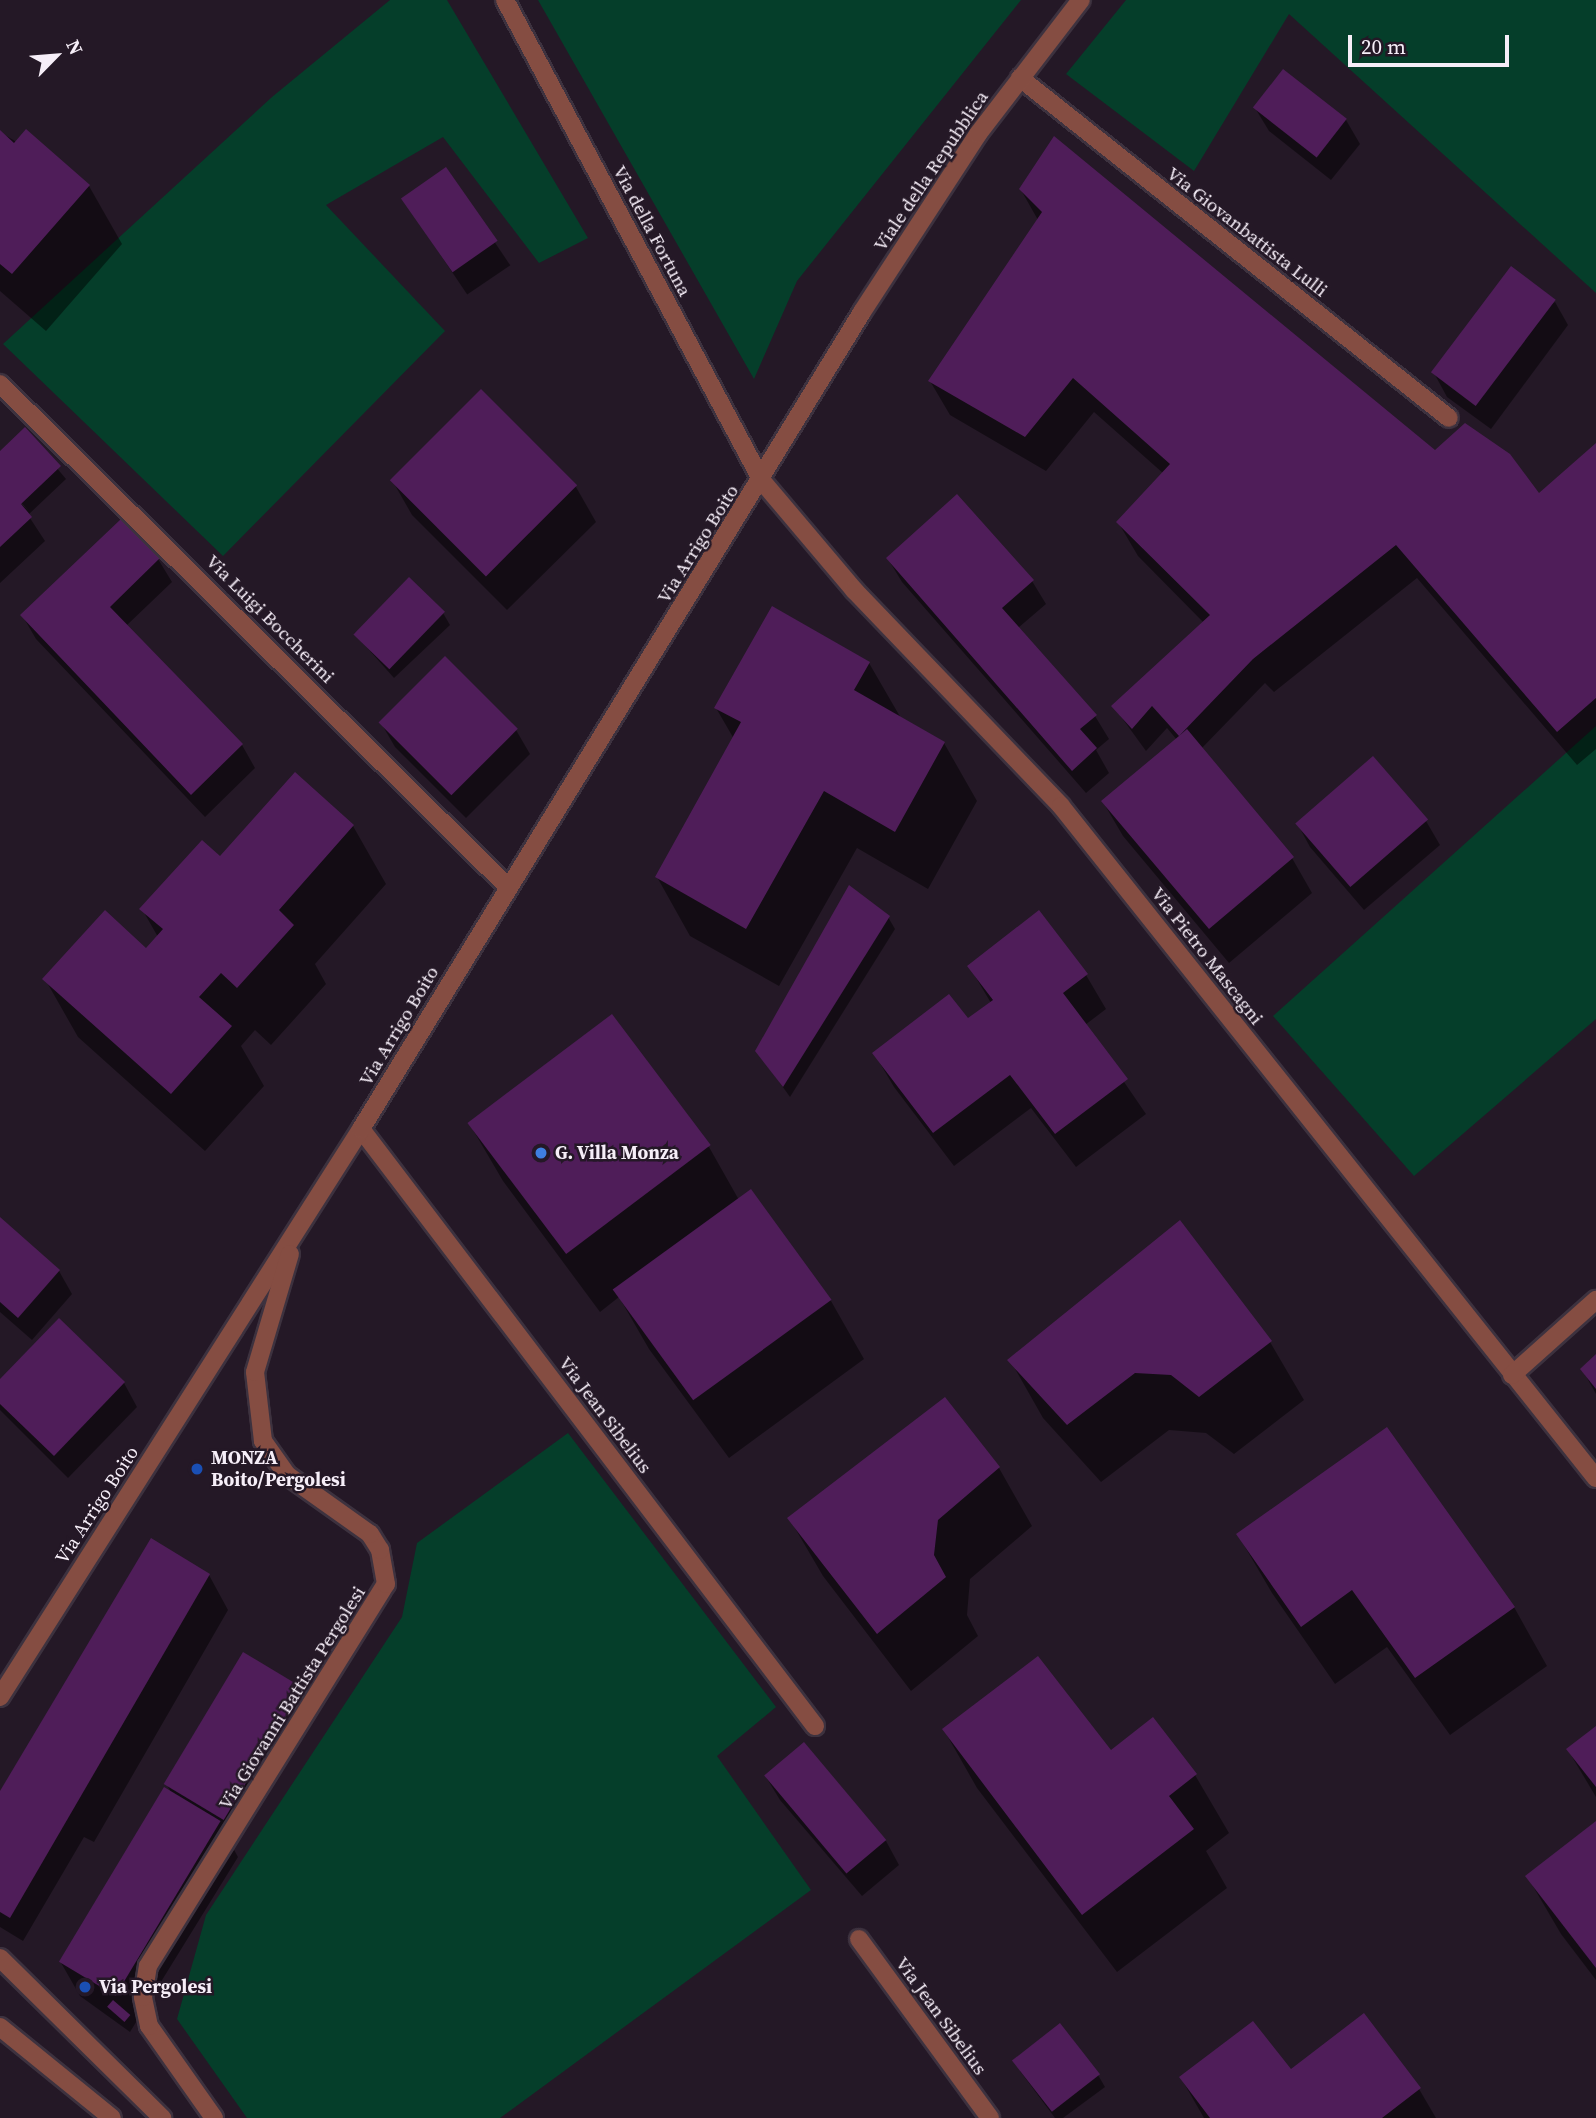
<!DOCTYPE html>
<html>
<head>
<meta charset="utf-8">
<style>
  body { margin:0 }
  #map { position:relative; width:1596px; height:2118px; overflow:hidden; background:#241826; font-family:"Source Serif 4",serif }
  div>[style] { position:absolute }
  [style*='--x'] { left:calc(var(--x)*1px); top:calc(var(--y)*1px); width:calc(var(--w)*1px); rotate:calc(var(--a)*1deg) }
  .green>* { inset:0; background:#053e2a }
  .shadow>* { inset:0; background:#0007; transform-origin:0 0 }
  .building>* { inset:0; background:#4f1d59; transform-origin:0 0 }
  .roads { filter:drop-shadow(2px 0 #3d323f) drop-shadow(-2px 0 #3d323f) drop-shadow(0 2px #3d323f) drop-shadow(0 -2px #3d323f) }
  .minor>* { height:18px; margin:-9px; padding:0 9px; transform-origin:9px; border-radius:9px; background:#854d42 }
  .dots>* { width:19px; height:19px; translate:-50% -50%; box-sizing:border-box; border:4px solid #241826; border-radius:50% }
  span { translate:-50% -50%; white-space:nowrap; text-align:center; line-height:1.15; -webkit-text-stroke:5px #241826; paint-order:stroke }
  .street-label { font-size:19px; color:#f6eef8 }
  .poi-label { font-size:19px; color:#f6eef8; font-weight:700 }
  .left { translate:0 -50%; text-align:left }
  .north { position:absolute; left:21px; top:21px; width:70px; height:70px; -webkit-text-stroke:5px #241826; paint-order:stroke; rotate:65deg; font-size:19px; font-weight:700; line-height:28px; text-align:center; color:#f6eef8 }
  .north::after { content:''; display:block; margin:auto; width:24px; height:32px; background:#f6eef8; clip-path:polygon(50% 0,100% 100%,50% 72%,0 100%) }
  .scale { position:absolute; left:1348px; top:35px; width:161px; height:32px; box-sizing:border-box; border:4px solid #f6eef8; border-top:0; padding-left:9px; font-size:21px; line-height:24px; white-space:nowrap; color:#f6eef8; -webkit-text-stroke:5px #241826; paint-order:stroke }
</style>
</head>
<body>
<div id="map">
  <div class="green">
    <div style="clip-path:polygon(390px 0,447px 0,588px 238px,539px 263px,443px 137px,326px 205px,445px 331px,223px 556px,3px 344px,272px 97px)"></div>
    <div style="clip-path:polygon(538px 0,1021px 0,797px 281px,754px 379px)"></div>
    <div style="clip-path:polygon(1126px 0,1596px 0,1596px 293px,1289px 14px,1194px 171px,1066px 74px)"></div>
    <div style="clip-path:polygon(1596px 726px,1596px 1019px,1414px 1176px,1273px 1016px)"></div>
    <div style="clip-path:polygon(568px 1433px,776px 1707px,717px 1756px,811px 1890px,500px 2118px,247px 2118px,177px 2019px,206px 1915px,402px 1617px,417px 1543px)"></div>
  </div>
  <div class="shadow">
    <div style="clip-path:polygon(1255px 108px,1346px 120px,1360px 144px,1331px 180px,1269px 131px)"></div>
    <div style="clip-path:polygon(0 132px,89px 186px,122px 244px,46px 331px,0 291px)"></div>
    <div style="left:446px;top:170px;width:115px;height:52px;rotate:56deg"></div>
    <div style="clip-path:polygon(1021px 190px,1435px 452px,1538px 495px,1596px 446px,1596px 749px,1577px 765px,1417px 578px,1274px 692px,1265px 683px,1201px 749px,1292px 858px,1312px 893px,1229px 963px,1123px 836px,1103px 802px,1177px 740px,1167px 728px,1146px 751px,1114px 707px,1204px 623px,1138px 556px,1118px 522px,1164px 474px,1094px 412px,1046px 471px,950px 415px,930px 381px,1038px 220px)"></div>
    <div style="clip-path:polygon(1555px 302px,1568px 325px,1491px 429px,1447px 397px,1434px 373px)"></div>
    <div style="clip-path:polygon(481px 392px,576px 487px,596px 522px,507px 610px,412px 515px,392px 480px)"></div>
    <div style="clip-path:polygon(25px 430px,66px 479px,28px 515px,45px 541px,0 583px,0 485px,28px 510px,0 480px,0 453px)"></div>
    <div style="clip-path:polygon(158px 559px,172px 582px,126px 626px,242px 745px,255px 768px,205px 817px,36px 639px,22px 615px)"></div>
    <div style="clip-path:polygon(888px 559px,1032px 581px,1046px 604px,1018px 628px,1095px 716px,1109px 739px,1096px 750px,1109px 773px,1086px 793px,902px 582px)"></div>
    <div style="clip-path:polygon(443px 613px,450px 625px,394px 678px,354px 633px)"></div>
    <div style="clip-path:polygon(869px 663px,902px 720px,944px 743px,977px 801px,928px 889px,857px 848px,779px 986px,690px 936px,657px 877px,734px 739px,716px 708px)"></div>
    <div style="clip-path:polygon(381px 723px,516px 730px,530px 754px,466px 818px,395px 747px)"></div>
    <div style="clip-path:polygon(1426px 821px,1440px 845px,1364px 910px,1310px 847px,1297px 823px)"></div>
    <div style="clip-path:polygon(353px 826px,386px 884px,315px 964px,326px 984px,271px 1045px,255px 1030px,241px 1046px,264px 1086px,205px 1151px,78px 1037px,45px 979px,146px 950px,158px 937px,142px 909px,220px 859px)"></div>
    <div style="clip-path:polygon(888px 917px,895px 929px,790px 1097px,757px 1051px)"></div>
    <div style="clip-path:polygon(969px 966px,1086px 975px,1106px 1009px,1085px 1025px,1146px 1114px,1076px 1167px,1031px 1108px,954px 1166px,894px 1087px,874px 1053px,968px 1021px,991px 1003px)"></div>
    <div style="clip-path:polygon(469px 1123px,709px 1147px,739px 1200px,750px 1192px,831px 1301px,864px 1359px,729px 1458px,649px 1349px,619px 1297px,600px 1312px,503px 1181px)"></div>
    <div style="clip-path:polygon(0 1219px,59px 1271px,72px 1294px,32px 1340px,0 1312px)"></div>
    <div style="clip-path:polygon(1180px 1223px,1270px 1342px,1304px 1400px,1234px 1454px,1206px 1433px,1169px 1430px,1101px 1482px,1043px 1418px,1010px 1360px)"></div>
    <div style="clip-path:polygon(59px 1320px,124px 1383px,137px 1407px,68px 1478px,0 1410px,0 1381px)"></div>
    <div style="clip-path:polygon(1596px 1356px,1596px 1394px,1582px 1369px)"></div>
    <div style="clip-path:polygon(945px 1399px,999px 1468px,1032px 1526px,970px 1579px,967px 1615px,978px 1636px,911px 1691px,823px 1576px,789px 1518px)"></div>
    <div style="clip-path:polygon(1238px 1535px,1514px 1607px,1547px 1666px,1450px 1735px,1387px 1647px,1335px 1684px,1272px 1593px)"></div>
    <div style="clip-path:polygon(209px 1575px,228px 1610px,94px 1842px,84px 1837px,23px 1941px,0 1927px,0 1795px)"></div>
    <div style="clip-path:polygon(244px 1654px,302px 1689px,316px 1713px,227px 1837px,238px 1857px,130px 2032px,80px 1996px,60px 1961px,172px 1794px,167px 1785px)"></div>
    <div style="clip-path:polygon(1153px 1720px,1195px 1775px,1229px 1833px,1206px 1851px,1227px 1888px,1117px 1972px,977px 1788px,944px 1730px,1110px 1753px)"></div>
    <div style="clip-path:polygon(1596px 1728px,1596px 1797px,1568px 1750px)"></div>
    <div style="clip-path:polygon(804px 1745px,886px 1841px,899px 1865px,862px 1896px,780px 1800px,766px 1777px)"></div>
    <div style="clip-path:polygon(1596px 1823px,1596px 1980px,1561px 1934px,1527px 1876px)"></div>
    <div style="clip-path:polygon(1020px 2071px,1098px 2075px,1105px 2087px,1063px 2118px,1055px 2118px)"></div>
    <div style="clip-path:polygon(1290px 2071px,1419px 2089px,1436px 2118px,1204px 2118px,1181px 2078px)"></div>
  </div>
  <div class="building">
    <div style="left:1283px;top:69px;width:81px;height:49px;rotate:38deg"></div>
    <div style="clip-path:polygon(26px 129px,90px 185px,12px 274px,0 264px,0 130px,14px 143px)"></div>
    <div style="clip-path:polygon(1054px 136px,1435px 450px,1465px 423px,1510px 454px,1539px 493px,1596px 443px,1596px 698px,1557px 732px,1396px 545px,1253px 659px,1179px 736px,1187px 729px,1294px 857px,1209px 929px,1101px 801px,1179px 736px,1152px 706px,1132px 729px,1111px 706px,1210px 615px,1116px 522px,1170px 464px,1073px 378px,1025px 437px,928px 381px,1042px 212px,1019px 189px)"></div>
    <div style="left:446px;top:167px;width:90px;height:55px;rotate:55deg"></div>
    <div style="left:1511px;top:266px;width:56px;height:133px;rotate:37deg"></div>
    <div style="left:481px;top:389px;width:136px;height:129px;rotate:45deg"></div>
    <div style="clip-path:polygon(25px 427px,61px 466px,21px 504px,32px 517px,0 547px,0 451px)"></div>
    <div style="clip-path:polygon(957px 494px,1034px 580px,1002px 608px,1097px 715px,1080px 729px,1097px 748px,1072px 771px,886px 558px)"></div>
    <div style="clip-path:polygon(121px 519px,160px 558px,110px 607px,243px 744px,191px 795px,20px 615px)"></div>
    <div style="left:409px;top:577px;width:50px;height:80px;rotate:44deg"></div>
    <div style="clip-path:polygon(772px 606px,870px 662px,854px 690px,945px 742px,895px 832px,824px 791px,746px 929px,655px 877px,741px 722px,714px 708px)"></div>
    <div style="left:445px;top:656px;width:103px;height:94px;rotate:45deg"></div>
    <div style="left:1373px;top:756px;width:84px;height:103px;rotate:49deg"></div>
    <div style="clip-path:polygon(295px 772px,354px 825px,279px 910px,294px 925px,237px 988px,221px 973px,199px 997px,232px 1026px,171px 1094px,42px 979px,105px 910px,146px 948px,163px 929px,139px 909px,202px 840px,220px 856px)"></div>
    <div style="clip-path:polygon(849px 885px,890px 916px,783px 1087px,755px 1051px)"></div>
    <div style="clip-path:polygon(1039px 910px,1088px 974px,1063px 993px,1128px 1079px,1055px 1134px,1010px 1075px,933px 1133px,872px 1053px,949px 994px,968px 1018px,993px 1000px,967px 966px)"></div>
    <div style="left:612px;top:1014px;width:164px;height:181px;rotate:53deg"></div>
    <div style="left:751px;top:1189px;width:137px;height:171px;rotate:54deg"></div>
    <div style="clip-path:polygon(0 1217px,60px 1270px,18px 1318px,0 1302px)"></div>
    <div style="clip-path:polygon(1180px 1220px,1272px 1341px,1199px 1397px,1171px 1375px,1135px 1373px,1067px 1425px,1007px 1360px)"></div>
    <div style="clip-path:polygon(59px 1318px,125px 1382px,54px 1456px,0 1404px,0 1379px)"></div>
    <div style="clip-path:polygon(1596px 1354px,1596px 1389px,1580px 1369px)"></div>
    <div style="clip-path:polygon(945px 1397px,1000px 1467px,938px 1520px,934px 1555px,946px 1577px,877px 1634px,787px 1518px)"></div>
    <div style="clip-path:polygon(1387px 1427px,1515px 1607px,1415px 1678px,1352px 1590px,1301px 1627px,1236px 1534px)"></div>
    <div style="clip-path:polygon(151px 1538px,210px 1574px,10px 1918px,0 1912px,0 1791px)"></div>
    <div style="left:243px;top:1652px;width:70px;height:154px;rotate:31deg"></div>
    <div style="clip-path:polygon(1038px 1656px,1111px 1750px,1153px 1717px,1197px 1774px,1169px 1796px,1194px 1829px,1082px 1915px,942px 1729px)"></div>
    <div style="clip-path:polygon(1596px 1726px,1596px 1787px,1566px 1749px)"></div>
    <div style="left:804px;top:1742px;width:128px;height:52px;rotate:50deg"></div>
    <div style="left:164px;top:1787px;width:66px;height:204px;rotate:31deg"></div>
    <div style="clip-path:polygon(1596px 1821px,1596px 1968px,1525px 1876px)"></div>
    <div style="left:113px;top:2000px;width:23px;height:9px;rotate:41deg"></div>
    <div style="clip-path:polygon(1364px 2013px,1421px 2088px,1382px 2118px,1210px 2118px,1179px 2077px,1253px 2021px,1291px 2069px)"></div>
    <div style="left:1060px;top:2023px;width:65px;height:61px;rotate:52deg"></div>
  </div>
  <div class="roads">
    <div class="minor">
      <div style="--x:505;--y:0;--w:545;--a:61.88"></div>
      <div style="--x:762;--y:481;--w:143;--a:49.8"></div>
      <div style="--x:854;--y:590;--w:299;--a:46.2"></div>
      <div style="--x:1061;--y:806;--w:859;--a:51.48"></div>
      <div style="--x:1020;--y:78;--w:547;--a:38.4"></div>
      <div style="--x:0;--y:384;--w:715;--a:44.72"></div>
      <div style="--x:361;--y:1129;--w:750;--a:52.75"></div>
      <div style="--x:1512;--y:1375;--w:113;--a:-41.8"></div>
      <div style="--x:0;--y:1697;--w:673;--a:-57.56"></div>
      <div style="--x:361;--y:1129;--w:958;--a:-58.48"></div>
      <div style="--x:862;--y:312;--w:212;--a:-56.9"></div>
      <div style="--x:978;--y:134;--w:169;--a:-52.5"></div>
      <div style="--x:859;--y:1939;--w:222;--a:53.8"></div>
      <div style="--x:0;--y:1958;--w:228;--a:44.6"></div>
      <div style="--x:0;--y:2027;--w:144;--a:39.1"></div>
      <div style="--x:214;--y:2118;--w:113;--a:-125.2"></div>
      <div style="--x:149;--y:2026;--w:30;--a:-102"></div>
      <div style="--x:143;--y:1997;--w:31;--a:-81"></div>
      <div style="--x:148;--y:1966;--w:450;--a:-58.1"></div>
      <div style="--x:386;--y:1584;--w:35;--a:-100"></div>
      <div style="--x:380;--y:1550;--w:19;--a:-122"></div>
      <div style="--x:370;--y:1534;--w:102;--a:-144.6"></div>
      <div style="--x:287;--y:1475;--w:42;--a:-125.2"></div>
      <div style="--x:263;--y:1441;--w:69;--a:-96.6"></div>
      <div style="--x:255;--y:1372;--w:123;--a:-73.5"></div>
    </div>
  </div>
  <div class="dots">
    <div style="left:541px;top:1153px;background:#3f7fe0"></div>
    <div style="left:197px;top:1469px;background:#1a4fb4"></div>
    <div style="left:85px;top:1987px;background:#1a4fb4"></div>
  </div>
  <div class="street-label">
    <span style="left:931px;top:171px;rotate:-56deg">Viale della Repubblica</span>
    <span style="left:652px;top:231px;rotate:62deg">Via della Fortuna</span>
    <span style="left:1247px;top:232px;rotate:38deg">Via Giovanbattista Lulli</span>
    <span style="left:698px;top:544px;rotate:-58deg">Via Arrigo Boito</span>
    <span style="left:270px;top:619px;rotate:45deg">Via Luigi Boccherini</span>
    <span style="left:1207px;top:956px;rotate:52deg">Via Pietro Mascagni</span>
    <span style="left:399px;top:1026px;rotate:-59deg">Via Arrigo Boito</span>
    <span style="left:605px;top:1415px;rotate:53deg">Via Jean Sibelius</span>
    <span style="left:97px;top:1505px;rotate:-57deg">Via Arrigo Boito</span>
    <span style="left:292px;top:1698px;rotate:-58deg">Via Giovanni Battista Pergolesi</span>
    <span style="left:941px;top:2016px;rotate:54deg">Via Jean Sibelius</span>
  </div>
  <div class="poi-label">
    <span class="left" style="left:555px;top:1153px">G. Villa Monza</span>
    <span class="left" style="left:211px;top:1469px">MONZA<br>Boito/Pergolesi</span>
    <span class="left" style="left:99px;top:1987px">Via Pergolesi</span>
  </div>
  <div class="north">N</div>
  <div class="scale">20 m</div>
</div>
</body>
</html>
